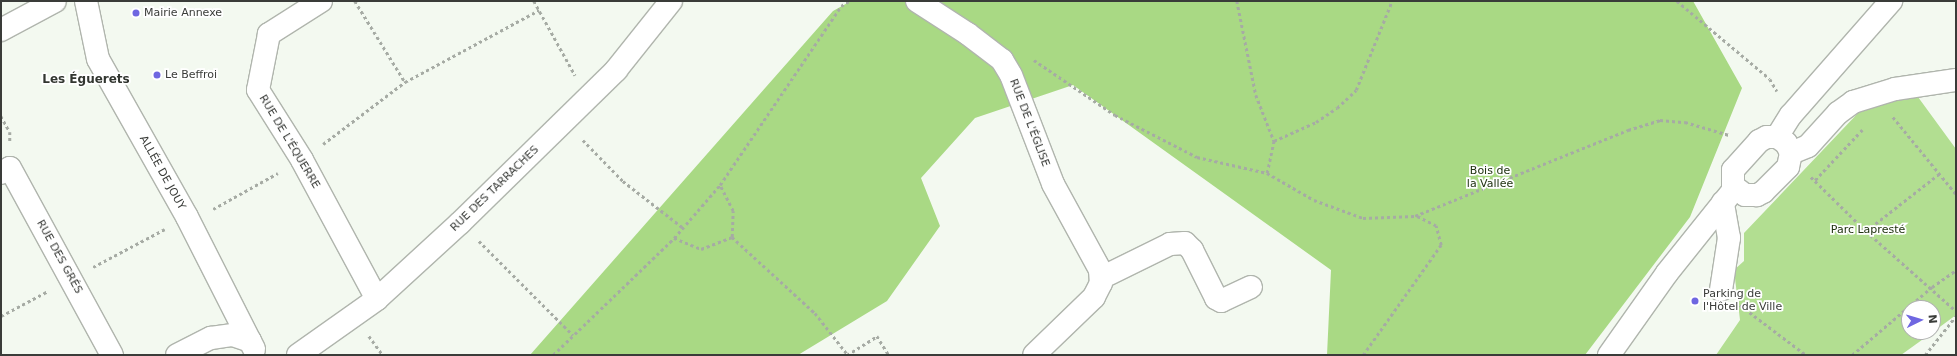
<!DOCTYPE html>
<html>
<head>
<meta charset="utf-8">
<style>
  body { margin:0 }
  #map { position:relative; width:1957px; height:356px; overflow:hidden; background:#f3f9f0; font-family:"DejaVu Sans",sans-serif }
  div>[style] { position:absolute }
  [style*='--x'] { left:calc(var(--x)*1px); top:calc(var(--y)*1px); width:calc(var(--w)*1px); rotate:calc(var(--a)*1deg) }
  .green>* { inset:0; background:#b2de91 }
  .forest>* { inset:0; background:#a9d984 }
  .path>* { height:2.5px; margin-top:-1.25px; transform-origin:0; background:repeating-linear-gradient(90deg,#a6aba4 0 3px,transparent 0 6px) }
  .roads { filter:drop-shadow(1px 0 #b0b5ad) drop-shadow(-1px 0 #b0b5ad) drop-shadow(0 1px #b0b5ad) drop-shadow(0 -1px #b0b5ad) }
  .minor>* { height:22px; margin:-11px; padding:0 11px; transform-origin:11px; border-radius:11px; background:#fff }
  .dots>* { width:11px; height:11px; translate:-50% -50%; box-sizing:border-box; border:2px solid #fff; border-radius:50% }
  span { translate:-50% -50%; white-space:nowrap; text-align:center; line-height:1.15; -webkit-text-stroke:3.5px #fff; paint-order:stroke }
  .poi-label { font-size:11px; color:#3a3c39 }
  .left { translate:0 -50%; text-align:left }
  .street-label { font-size:11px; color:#3a3c39 }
  .park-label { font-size:11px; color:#213311 }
  .neighbourhood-label { font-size:12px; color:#323630; font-weight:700 }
  .frame { position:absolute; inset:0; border:2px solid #3a3c39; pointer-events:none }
  .north { position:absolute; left:1901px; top:300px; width:40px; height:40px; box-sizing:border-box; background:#fff; border:1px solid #b0b1b0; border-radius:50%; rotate:85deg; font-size:11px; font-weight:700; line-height:16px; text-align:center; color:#3a3c39 }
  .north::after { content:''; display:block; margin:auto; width:14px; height:18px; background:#6f67e1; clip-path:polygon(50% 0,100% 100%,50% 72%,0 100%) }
</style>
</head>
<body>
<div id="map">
  <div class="green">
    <div style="clip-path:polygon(1918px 97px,1956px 149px,1956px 315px,1933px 332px,1933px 308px,1909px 308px,1909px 332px,1933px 332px,1901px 355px,1716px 355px,1740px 320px,1734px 270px,1744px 261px,1744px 233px,1860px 111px,1888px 99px)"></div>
  </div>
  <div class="forest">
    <div style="clip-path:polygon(851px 1px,1693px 1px,1742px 88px,1690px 217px,1585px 355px,1327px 355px,1331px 270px,1073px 85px,975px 118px,921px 178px,940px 226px,887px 301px,798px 355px,530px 355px,833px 11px)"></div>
  </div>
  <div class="path">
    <div style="--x:355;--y:1;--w:95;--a:58.3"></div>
    <div style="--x:534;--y:1;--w:85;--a:61"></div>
    <div style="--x:1237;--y:1;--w:96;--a:78.6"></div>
    <div style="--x:1256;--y:95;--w:49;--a:68.6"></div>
    <div style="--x:1677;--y:1;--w:121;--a:40"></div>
    <div style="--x:1770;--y:79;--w:14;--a:60"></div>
    <div style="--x:1034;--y:60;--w:98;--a:34.2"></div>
    <div style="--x:1115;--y:115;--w:92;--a:27.1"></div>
    <div style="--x:1197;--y:157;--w:72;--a:12.9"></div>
    <div style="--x:1267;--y:173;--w:54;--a:29.9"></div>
    <div style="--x:1314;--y:200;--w:52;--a:20.2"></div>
    <div style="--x:1363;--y:218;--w:52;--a:-2.2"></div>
    <div style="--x:1415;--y:216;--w:230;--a:-22"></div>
    <div style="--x:1628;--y:130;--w:34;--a:-17"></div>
    <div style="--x:1660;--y:120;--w:25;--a:5"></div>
    <div style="--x:1685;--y:122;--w:46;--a:16.5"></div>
    <div style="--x:1;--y:116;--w:18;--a:61"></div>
    <div style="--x:10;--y:132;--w:11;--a:90"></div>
    <div style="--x:1893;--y:117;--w:99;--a:50.7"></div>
    <div style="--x:583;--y:140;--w:57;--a:45.7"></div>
    <div style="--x:623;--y:181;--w:75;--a:37.9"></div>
    <div style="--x:323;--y:144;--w:103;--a:-37.1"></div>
    <div style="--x:405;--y:82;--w:152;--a:-28.2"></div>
    <div style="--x:1267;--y:173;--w:33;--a:-78"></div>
    <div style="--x:1274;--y:141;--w:46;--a:-24.3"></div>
    <div style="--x:1316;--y:122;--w:25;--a:-34"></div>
    <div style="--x:1337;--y:108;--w:26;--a:-43"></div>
    <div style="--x:1356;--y:90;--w:96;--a:-68"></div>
    <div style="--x:1811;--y:177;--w:77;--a:44.5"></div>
    <div style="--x:1866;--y:231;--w:120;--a:41.6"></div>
    <div style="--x:1815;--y:180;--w:69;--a:-46.8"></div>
    <div style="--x:213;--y:209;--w:74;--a:-29"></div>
    <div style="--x:1866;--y:231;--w:93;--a:-38"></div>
    <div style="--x:732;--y:237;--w:113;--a:42.5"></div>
    <div style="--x:815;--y:313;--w:53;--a:51.8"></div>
    <div style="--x:674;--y:238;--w:29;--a:22"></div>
    <div style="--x:701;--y:249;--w:33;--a:-21"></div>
    <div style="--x:732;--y:237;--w:26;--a:-88"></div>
    <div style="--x:733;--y:211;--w:29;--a:-117"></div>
    <div style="--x:479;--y:241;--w:133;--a:45"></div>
    <div style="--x:93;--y:267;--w:81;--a:-27.8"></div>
    <div style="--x:1740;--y:305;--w:83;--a:37.1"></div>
    <div style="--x:1;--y:316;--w:53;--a:-28"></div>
    <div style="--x:369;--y:336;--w:24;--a:54"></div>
    <div style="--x:553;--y:355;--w:168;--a:-44"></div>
    <div style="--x:674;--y:238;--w:70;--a:-49"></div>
    <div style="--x:720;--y:185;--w:216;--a:-55.9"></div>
    <div style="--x:841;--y:6;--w:9;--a:-32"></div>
    <div style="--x:847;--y:355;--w:36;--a:-32"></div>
    <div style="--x:877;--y:336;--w:22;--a:58"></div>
    <div style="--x:1363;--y:355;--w:135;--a:-54.7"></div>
    <div style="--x:1441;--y:245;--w:20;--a:-105"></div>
    <div style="--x:1436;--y:226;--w:22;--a:-153"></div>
    <div style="--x:1852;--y:355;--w:105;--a:-40.4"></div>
    <div style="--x:1932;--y:287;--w:29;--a:-35"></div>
    <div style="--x:1925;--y:355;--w:50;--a:-51.5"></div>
  </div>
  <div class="roads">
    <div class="minor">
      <div style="--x:86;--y:1;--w:59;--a:78.3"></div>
      <div style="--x:98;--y:59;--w:181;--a:60.6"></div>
      <div style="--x:187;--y:217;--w:139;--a:63.1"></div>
      <div style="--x:321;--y:1;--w:62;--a:147.6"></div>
      <div style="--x:269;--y:34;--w:57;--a:101.1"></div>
      <div style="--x:258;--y:90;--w:83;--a:57.8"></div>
      <div style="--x:302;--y:160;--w:158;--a:61.7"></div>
      <div style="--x:917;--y:1;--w:61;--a:32.9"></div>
      <div style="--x:968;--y:34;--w:43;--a:37.4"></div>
      <div style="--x:1002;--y:60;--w:17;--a:59"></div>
      <div style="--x:1011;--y:75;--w:117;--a:68.9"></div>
      <div style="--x:1053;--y:184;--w:98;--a:61.3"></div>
      <div style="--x:1100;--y:270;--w:13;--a:86"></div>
      <div style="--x:1101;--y:283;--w:16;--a:117"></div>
      <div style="--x:1094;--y:297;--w:83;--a:136"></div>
      <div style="--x:1;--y:30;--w:61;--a:-28.2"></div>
      <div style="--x:1767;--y:137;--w:10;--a:0"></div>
      <div style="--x:1777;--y:137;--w:11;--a:34"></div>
      <div style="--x:1786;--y:143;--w:11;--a:63"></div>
      <div style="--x:1791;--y:153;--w:14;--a:102"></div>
      <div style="--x:1788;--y:167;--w:35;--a:135"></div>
      <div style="--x:1763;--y:192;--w:7;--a:153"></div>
      <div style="--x:1757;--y:195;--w:12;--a:180"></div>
      <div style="--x:1745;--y:195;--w:15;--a:-143"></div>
      <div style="--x:1733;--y:186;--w:16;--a:-90"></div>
      <div style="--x:1733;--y:170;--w:39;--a:-48"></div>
      <div style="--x:1759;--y:141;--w:9;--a:-27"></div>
      <div style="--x:1777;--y:137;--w:26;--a:-58"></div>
      <div style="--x:1791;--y:115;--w:152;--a:-48.7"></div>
      <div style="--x:1791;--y:153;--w:18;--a:-22"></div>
      <div style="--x:1808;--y:146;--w:45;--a:-47.7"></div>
      <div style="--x:1838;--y:113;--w:19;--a:-36"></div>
      <div style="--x:1853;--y:102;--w:44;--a:-17.2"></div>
      <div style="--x:1895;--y:89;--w:62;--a:-8.4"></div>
      <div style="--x:1;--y:173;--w:10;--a:-29"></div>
      <div style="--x:10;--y:168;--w:213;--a:61.4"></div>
      <div style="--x:1101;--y:278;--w:77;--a:-26.2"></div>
      <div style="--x:1170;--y:244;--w:15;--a:-4"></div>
      <div style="--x:1185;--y:243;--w:10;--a:45"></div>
      <div style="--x:1192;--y:250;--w:54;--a:63.4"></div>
      <div style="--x:1216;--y:298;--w:6;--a:31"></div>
      <div style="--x:1221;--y:301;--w:33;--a:-25"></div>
      <div style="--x:1721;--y:290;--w:53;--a:-81.3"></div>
      <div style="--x:1729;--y:238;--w:36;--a:-100"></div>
      <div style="--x:177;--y:355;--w:38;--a:-27"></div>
      <div style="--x:211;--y:338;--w:22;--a:-8"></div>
      <div style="--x:233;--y:335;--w:18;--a:19"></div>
      <div style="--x:250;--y:341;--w:9;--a:63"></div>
      <div style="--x:298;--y:355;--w:97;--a:-35.3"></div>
      <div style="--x:377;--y:299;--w:113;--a:-42.5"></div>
      <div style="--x:460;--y:223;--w:219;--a:-44.4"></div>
      <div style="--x:616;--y:70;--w:88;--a:-51.4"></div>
      <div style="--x:1609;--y:355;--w:100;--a:-54.7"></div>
      <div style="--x:1667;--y:273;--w:109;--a:-51.3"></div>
    </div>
  </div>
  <div class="dots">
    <div style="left:136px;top:13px;background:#6f67e1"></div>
    <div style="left:157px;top:75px;background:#6f67e1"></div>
    <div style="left:1695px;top:301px;background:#6f67e1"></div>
  </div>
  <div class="poi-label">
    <span class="left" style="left:144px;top:13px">Mairie Annexe</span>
    <span class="left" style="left:165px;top:75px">Le Beffroi</span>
    <span class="left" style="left:1703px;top:301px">Parking de<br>l'Hôtel de Ville</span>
  </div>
  <div class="street-label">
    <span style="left:1029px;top:123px;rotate:69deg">RUE DE L'ÉGLISE</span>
    <span style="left:289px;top:142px;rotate:59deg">RUE DE L'ÉQUERRE</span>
    <span style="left:162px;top:173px;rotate:61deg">ALLÉE DE JOUY</span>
    <span style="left:495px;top:189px;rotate:-44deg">RUE DES TARRACHES</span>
    <span style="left:59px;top:257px;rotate:61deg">RUE DES GRÉS</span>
  </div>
  <div class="park-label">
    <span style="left:1490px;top:178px">Bois de<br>la Vallée</span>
    <span style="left:1868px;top:230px">Parc Lapresté</span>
  </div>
  <div class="neighbourhood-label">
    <span style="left:86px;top:80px">Les Éguerets</span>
  </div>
  <div class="frame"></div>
  <div class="north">N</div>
</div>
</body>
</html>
